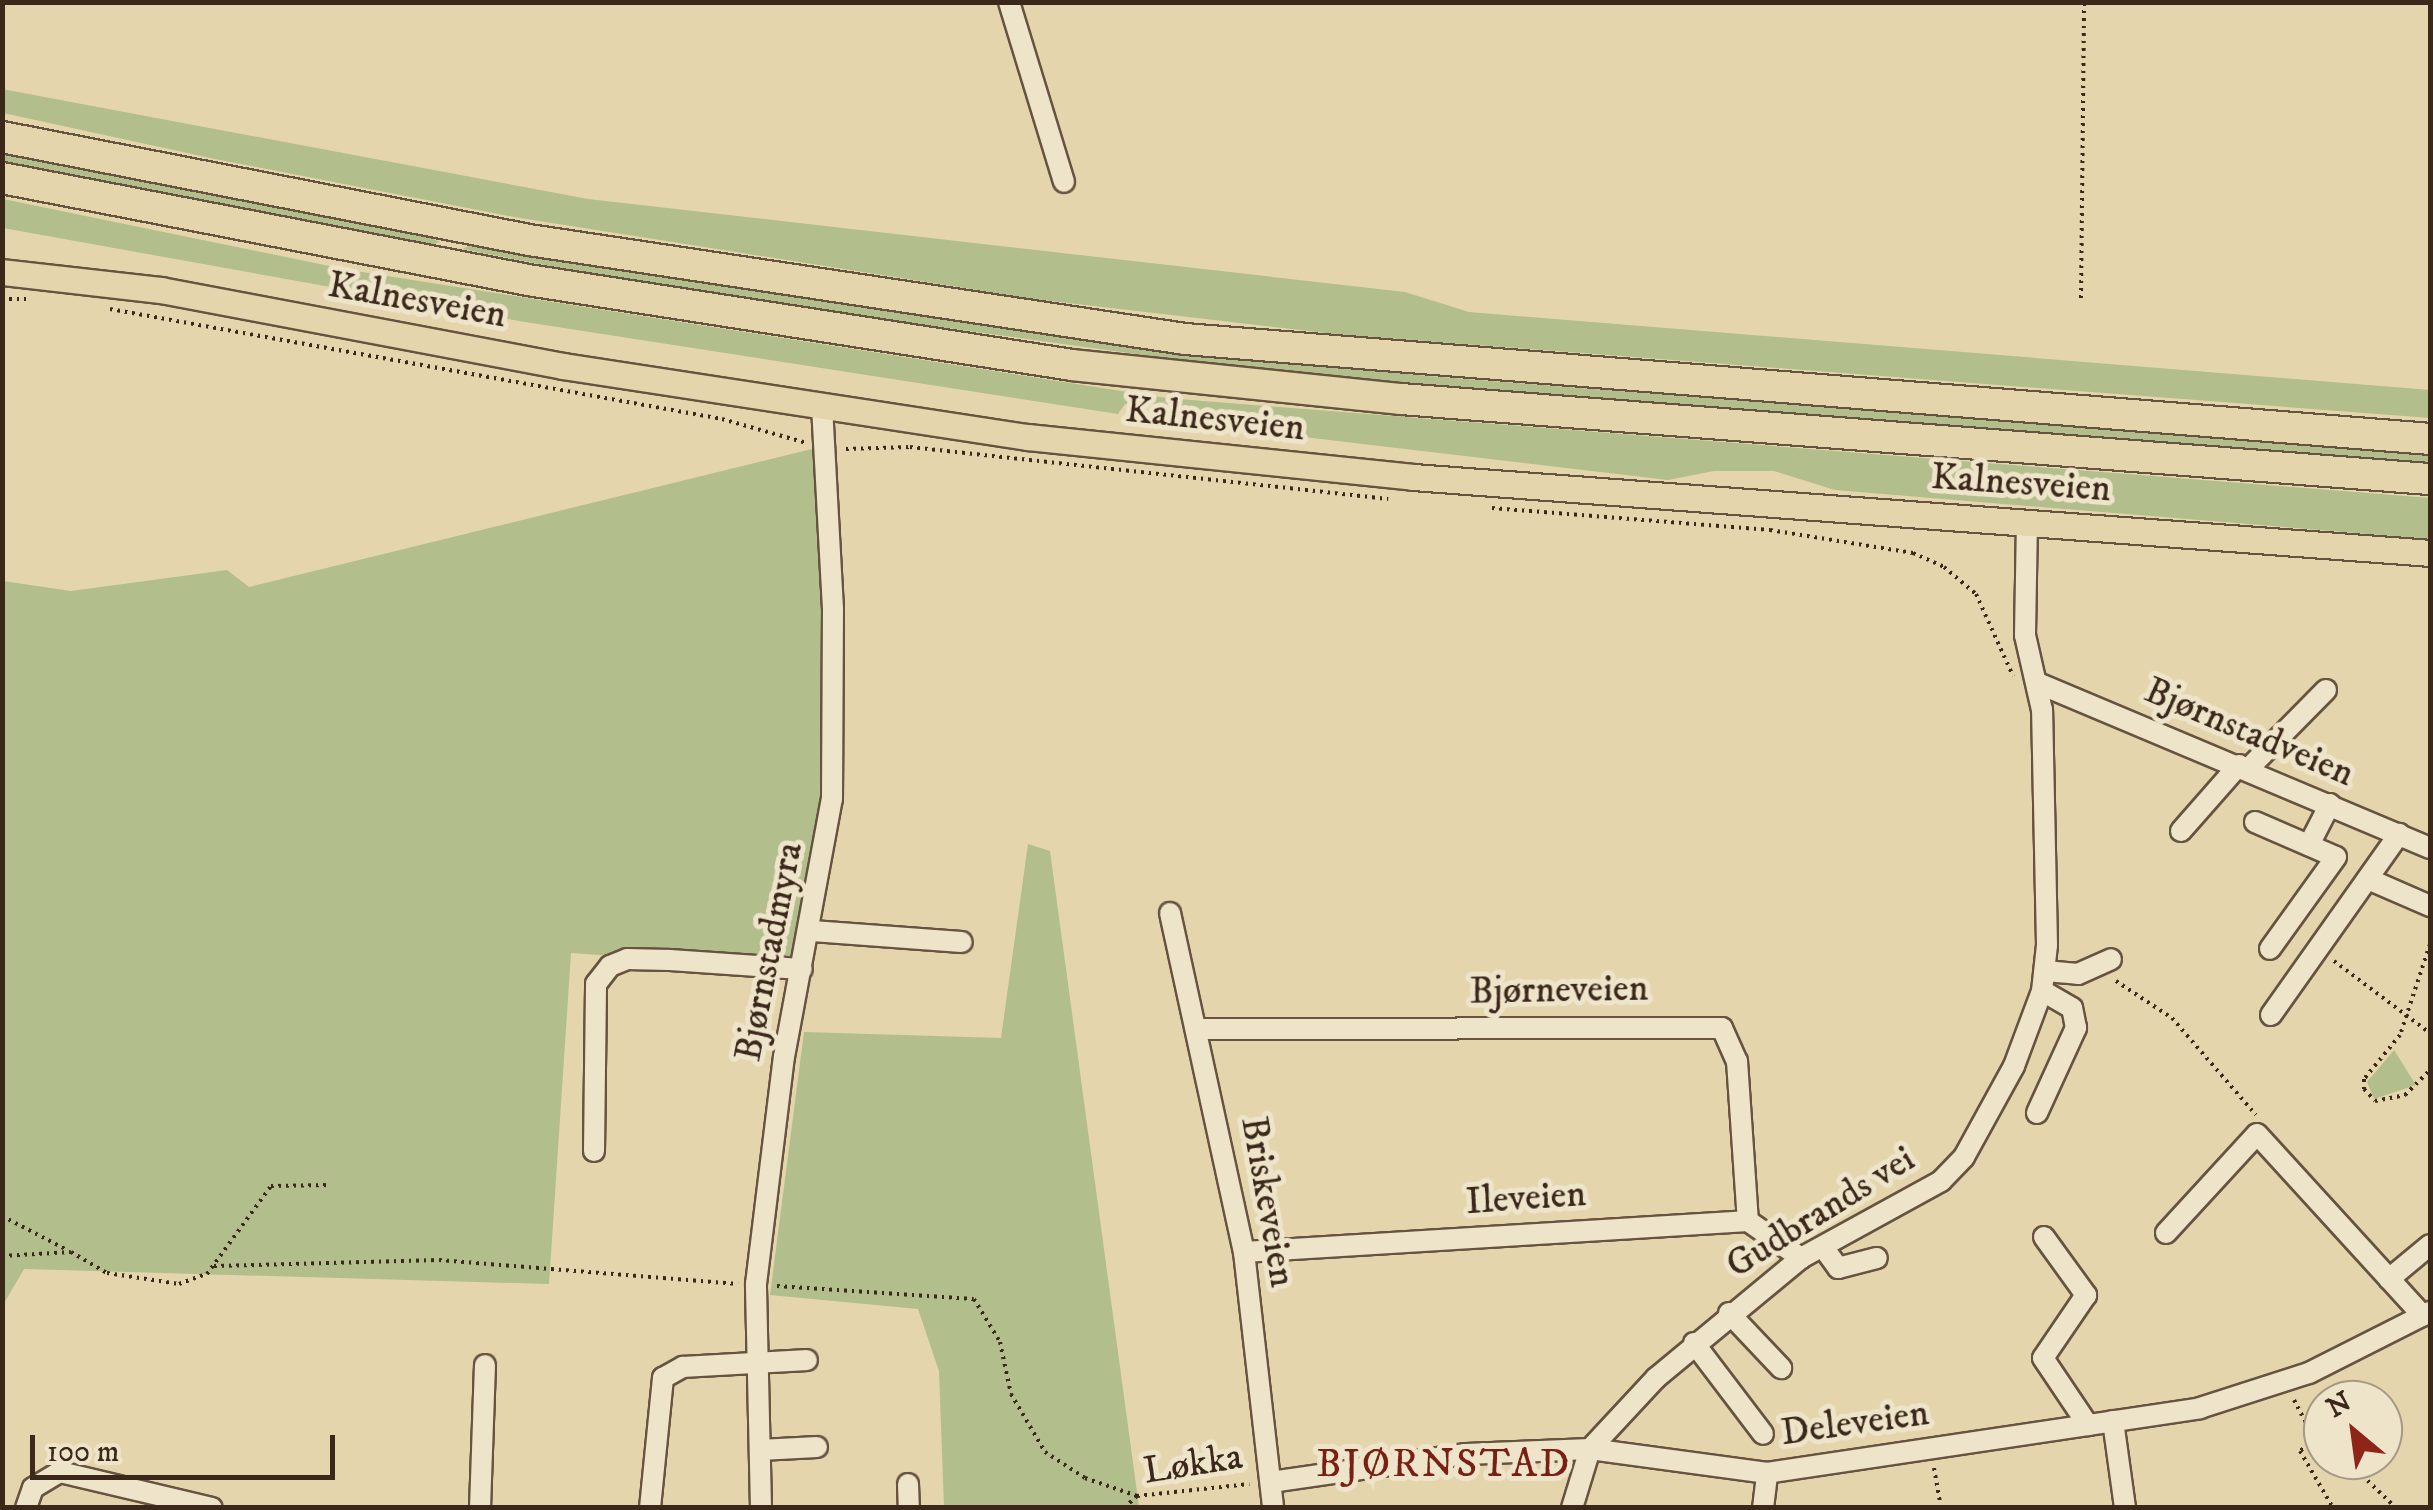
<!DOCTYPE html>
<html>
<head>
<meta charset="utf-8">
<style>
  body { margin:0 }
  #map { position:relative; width:2433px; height:1510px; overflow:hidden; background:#e4d5ad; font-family:"IM FELL DW Pica",serif }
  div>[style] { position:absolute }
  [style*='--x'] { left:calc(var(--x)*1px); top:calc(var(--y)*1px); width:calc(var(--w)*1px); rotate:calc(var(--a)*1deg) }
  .green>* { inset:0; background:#b2be8b }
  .path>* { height:4px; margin-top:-2px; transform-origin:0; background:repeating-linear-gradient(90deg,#3c281b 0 2.5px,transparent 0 7.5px) }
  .roads { filter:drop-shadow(2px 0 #665340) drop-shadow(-2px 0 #665340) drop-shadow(0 2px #665340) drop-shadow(0 -2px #665340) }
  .minor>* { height:20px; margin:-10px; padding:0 10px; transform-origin:10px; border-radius:10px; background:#ede4ca }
  .major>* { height:25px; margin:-12.5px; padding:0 12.5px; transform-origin:12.5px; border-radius:12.5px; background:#e4d5ad }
  .highway>* { height:30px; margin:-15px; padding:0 15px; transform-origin:15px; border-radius:15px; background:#e4d5ad }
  span { translate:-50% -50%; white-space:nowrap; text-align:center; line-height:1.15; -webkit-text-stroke:10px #ede4ca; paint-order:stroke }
  .street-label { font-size:38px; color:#3c281b }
  .neighbourhood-label { font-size:40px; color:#7a1f14; letter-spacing:2.5px }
  .frame { position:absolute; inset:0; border:5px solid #3c281b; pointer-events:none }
  .north { position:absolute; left:2303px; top:1380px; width:100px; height:100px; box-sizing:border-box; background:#ede4ca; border:2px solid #a69984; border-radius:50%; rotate:331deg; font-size:28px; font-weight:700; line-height:40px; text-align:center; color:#3c281b }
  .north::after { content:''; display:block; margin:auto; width:35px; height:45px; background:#8f2418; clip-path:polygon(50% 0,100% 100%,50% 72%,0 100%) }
  .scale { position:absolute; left:30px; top:1435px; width:305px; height:45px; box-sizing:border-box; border:5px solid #3c281b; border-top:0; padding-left:12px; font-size:30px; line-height:35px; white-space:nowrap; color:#3c281b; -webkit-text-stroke:8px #ede4ca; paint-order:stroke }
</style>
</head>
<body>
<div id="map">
  <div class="green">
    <div style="clip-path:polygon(2px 89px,588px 199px,1405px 292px,1469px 312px,2430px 390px,2430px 418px,1334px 334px,1034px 299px,514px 217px,215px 159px,3px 113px)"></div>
    <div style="clip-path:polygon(3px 152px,426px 236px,440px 242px,427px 246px,70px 177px,3px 162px)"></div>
    <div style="clip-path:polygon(3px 199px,349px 270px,1166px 398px,2430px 498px,2430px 539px,1835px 490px,1774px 471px,1714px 471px,1668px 480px,1159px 420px,1155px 405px,1125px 404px,1118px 414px,525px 322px,3px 228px)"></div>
    <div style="clip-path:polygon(473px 244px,1127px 346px,1428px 376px,2430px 454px,2430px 465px,1273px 373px,678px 291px,462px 249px)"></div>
    <div style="clip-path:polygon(824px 446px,832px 799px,802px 969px,571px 953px,549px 1284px,24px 1269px,3px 1305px,3px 581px,71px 591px,227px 570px,249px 587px)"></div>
    <div style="clip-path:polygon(1028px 844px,1050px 851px,1139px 1507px,944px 1507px,939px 1371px,918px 1309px,770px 1295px,804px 1032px,1001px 1038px)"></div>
    <div style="clip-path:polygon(2394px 1050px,2416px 1085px,2374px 1099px,2367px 1082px)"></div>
  </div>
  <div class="path">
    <div style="--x:2;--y:81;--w:1;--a:45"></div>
    <div style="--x:2081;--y:298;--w:296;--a:-89.4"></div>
    <div style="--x:2;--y:299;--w:24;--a:0"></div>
    <div style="--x:110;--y:309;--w:622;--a:10.19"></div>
    <div style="--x:722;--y:419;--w:88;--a:15.8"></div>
    <div style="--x:846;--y:449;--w:64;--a:-1.8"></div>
    <div style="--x:910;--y:447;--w:481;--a:6.2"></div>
    <div style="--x:1492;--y:508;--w:279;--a:4.5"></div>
    <div style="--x:1770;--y:530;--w:145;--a:9.1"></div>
    <div style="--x:1913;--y:553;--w:34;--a:24"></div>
    <div style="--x:1944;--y:567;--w:42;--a:40.2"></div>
    <div style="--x:1976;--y:594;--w:90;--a:65.7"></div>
    <div style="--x:2430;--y:944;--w:96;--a:108.2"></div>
    <div style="--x:2400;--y:1035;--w:57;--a:129.3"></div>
    <div style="--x:2364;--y:1079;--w:10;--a:90"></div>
    <div style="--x:2364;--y:1089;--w:16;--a:47"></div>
    <div style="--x:2375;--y:1101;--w:31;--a:-11"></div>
    <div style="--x:2405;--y:1095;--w:35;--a:-45"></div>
    <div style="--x:2334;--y:961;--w:120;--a:36.9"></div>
    <div style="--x:2116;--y:981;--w:67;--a:33.5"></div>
    <div style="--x:2172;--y:1018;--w:128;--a:49.1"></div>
    <div style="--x:2;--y:1216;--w:73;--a:27.6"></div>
    <div style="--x:2;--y:1256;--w:69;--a:-3.3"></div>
    <div style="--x:71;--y:1252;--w:42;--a:30.3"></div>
    <div style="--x:107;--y:1273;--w:73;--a:8.7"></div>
    <div style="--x:179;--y:1284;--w:30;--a:-20"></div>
    <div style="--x:207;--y:1274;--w:109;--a:-54"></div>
    <div style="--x:271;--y:1186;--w:58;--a:-1"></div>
    <div style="--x:214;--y:1266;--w:225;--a:-1.5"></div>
    <div style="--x:439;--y:1260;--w:300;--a:4.6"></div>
    <div style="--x:777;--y:1286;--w:197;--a:3.8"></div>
    <div style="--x:974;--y:1299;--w:50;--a:58.8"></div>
    <div style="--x:1000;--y:1342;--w:53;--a:78.1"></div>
    <div style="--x:1011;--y:1394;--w:67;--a:59.6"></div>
    <div style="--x:1045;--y:1452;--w:48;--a:33"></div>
    <div style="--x:1085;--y:1478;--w:55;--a:19.1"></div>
    <div style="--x:2294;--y:1400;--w:45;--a:62.3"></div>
    <div style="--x:2315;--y:1440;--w:19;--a:144"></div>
    <div style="--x:2300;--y:1451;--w:66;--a:59.9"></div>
    <div style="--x:2311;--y:1429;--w:16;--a:43"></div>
    <div style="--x:2346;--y:1460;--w:69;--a:43.8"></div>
    <div style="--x:1934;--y:1468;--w:41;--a:80.1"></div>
    <div style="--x:1124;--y:1508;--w:18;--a:-43"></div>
    <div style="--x:1137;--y:1496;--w:113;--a:-6.1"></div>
  </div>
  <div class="roads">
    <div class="minor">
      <div style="--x:1009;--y:2;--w:188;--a:73"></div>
      <div style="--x:2040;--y:684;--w:423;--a:22.8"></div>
      <div style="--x:2248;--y:769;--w:111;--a:-45.4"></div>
      <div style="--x:2255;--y:822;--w:88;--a:23.4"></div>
      <div style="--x:2336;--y:857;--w:113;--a:125.7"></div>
      <div style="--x:2181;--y:831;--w:88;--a:-48.7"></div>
      <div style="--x:2309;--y:845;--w:46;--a:-62.9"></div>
      <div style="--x:2368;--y:879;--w:68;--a:23.5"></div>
      <div style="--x:1170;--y:913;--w:347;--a:77.7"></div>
      <div style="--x:1244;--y:1252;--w:258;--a:83.5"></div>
      <div style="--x:812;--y:931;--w:150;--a:4.2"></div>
      <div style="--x:2045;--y:971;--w:33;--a:5"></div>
      <div style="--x:2078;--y:974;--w:36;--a:-24"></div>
      <div style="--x:2271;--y:1015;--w:222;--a:-54.7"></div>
      <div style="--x:1199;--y:1029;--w:523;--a:-0.11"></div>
      <div style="--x:1722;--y:1028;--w:36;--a:66"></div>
      <div style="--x:1737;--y:1061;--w:160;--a:86.1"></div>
      <div style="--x:2037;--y:1113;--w:94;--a:-65.4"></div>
      <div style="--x:2076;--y:1028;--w:20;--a:-101"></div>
      <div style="--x:2072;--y:1008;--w:34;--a:-150"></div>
      <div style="--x:594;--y:1151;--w:167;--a:-89.3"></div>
      <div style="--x:596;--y:984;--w:23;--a:-52"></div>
      <div style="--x:610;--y:966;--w:18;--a:-22"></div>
      <div style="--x:627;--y:959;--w:42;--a:1.4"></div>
      <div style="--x:669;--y:960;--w:133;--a:3.9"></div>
      <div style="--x:2166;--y:1233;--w:134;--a:-47.4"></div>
      <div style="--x:2257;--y:1134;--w:246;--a:47.6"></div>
      <div style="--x:2044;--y:1237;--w:72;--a:54.1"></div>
      <div style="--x:2086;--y:1295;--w:76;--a:124.3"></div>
      <div style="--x:2043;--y:1358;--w:81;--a:56.1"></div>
      <div style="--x:1823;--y:1247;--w:26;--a:54"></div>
      <div style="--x:1838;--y:1268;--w:40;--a:-14.4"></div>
      <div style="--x:1244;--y:1252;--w:505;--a:-3.52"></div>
      <div style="--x:1748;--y:1221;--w:65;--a:34.9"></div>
      <div style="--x:2389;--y:1279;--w:53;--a:-39.7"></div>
      <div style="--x:1729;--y:1313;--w:76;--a:46.6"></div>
      <div style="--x:1694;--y:1343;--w:114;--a:52.8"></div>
      <div style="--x:2113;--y:1421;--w:88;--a:82.1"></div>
      <div style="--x:760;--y:1450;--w:57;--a:-3"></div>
      <div style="--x:1271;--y:1482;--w:197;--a:-8.2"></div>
      <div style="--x:1466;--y:1454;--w:124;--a:-2.3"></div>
      <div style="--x:1590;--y:1449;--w:179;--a:7.7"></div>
      <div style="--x:1767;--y:1473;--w:438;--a:-8.5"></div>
      <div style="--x:2200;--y:1408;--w:114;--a:-17.8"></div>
      <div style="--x:2309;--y:1373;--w:136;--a:-26.8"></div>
      <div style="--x:908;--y:1484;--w:24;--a:88"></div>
      <div style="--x:26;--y:1508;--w:21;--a:-71"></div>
      <div style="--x:33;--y:1488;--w:31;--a:-31"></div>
      <div style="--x:60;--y:1472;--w:156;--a:13.3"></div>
      <div style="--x:480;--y:1508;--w:143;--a:-88"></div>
      <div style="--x:650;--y:1508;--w:131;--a:-84.3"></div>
      <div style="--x:663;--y:1378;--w:23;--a:-29"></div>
      <div style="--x:683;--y:1367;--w:124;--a:-3.2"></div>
      <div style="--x:761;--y:1508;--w:224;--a:-91.3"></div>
      <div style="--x:756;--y:1284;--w:229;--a:-83"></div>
      <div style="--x:784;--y:1057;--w:262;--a:-79.5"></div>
      <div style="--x:832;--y:799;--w:190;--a:-89.7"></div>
      <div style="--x:833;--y:609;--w:201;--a:-93.1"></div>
      <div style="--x:1572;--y:1508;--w:62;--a:-73"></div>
      <div style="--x:1590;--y:1449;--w:97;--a:-47.1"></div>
      <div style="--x:1656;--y:1378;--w:188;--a:-39.6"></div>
      <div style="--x:1801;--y:1258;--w:160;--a:-28.8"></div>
      <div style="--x:1941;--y:1181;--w:33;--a:-46"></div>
      <div style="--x:1964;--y:1157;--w:104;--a:-61.2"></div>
      <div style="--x:2014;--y:1066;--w:80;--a:-69.5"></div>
      <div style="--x:2042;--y:991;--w:46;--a:-83.8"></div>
      <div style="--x:2047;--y:945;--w:235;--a:-91.2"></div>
      <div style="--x:2042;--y:710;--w:77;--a:-102.8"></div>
      <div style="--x:2025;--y:635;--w:113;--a:-89"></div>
      <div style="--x:1763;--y:1508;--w:35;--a:-83"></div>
    </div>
    <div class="major">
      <div style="--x:2;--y:272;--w:160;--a:6.5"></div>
      <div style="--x:161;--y:290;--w:409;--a:10.7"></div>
      <div style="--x:563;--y:366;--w:470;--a:8.7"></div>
      <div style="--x:1028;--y:437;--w:387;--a:5.9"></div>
      <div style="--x:1413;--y:477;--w:1020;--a:4.27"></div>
    </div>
    <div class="highway">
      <div style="--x:2;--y:137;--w:537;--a:11.06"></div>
      <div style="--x:529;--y:240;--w:663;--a:8.58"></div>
      <div style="--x:1185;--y:339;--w:1249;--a:4.59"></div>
      <div style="--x:2;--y:178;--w:536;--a:10.97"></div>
      <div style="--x:528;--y:280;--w:551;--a:8.88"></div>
      <div style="--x:1072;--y:365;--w:331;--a:5.9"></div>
      <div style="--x:1401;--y:399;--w:1032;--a:4.45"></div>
    </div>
  </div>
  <div class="street-label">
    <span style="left:417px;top:301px;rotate:10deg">Kalnesveien</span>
    <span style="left:1215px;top:420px;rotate:6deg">Kalnesveien</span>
    <span style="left:2021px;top:484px;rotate:4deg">Kalnesveien</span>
    <span style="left:2249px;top:733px;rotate:23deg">Bjørnstadveien</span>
    <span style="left:770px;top:952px;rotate:-79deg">Bjørnstadmyra</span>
    <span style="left:1559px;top:991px;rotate:-1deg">Bjørneveien</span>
    <span style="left:1526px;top:1199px;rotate:-4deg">Ileveien</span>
    <span style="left:1267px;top:1202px;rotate:80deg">Briskeveien</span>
    <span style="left:1821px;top:1213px;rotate:-32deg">Gudbrands vei</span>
    <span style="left:1855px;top:1424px;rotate:-8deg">Deleveien</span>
    <span style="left:1193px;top:1465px;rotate:-9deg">Løkka</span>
  </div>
  <div class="neighbourhood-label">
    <span style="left:1444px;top:1465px">BJØRNSTAD</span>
  </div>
  <div class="frame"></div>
  <div class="north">N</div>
  <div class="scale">100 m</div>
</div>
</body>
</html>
